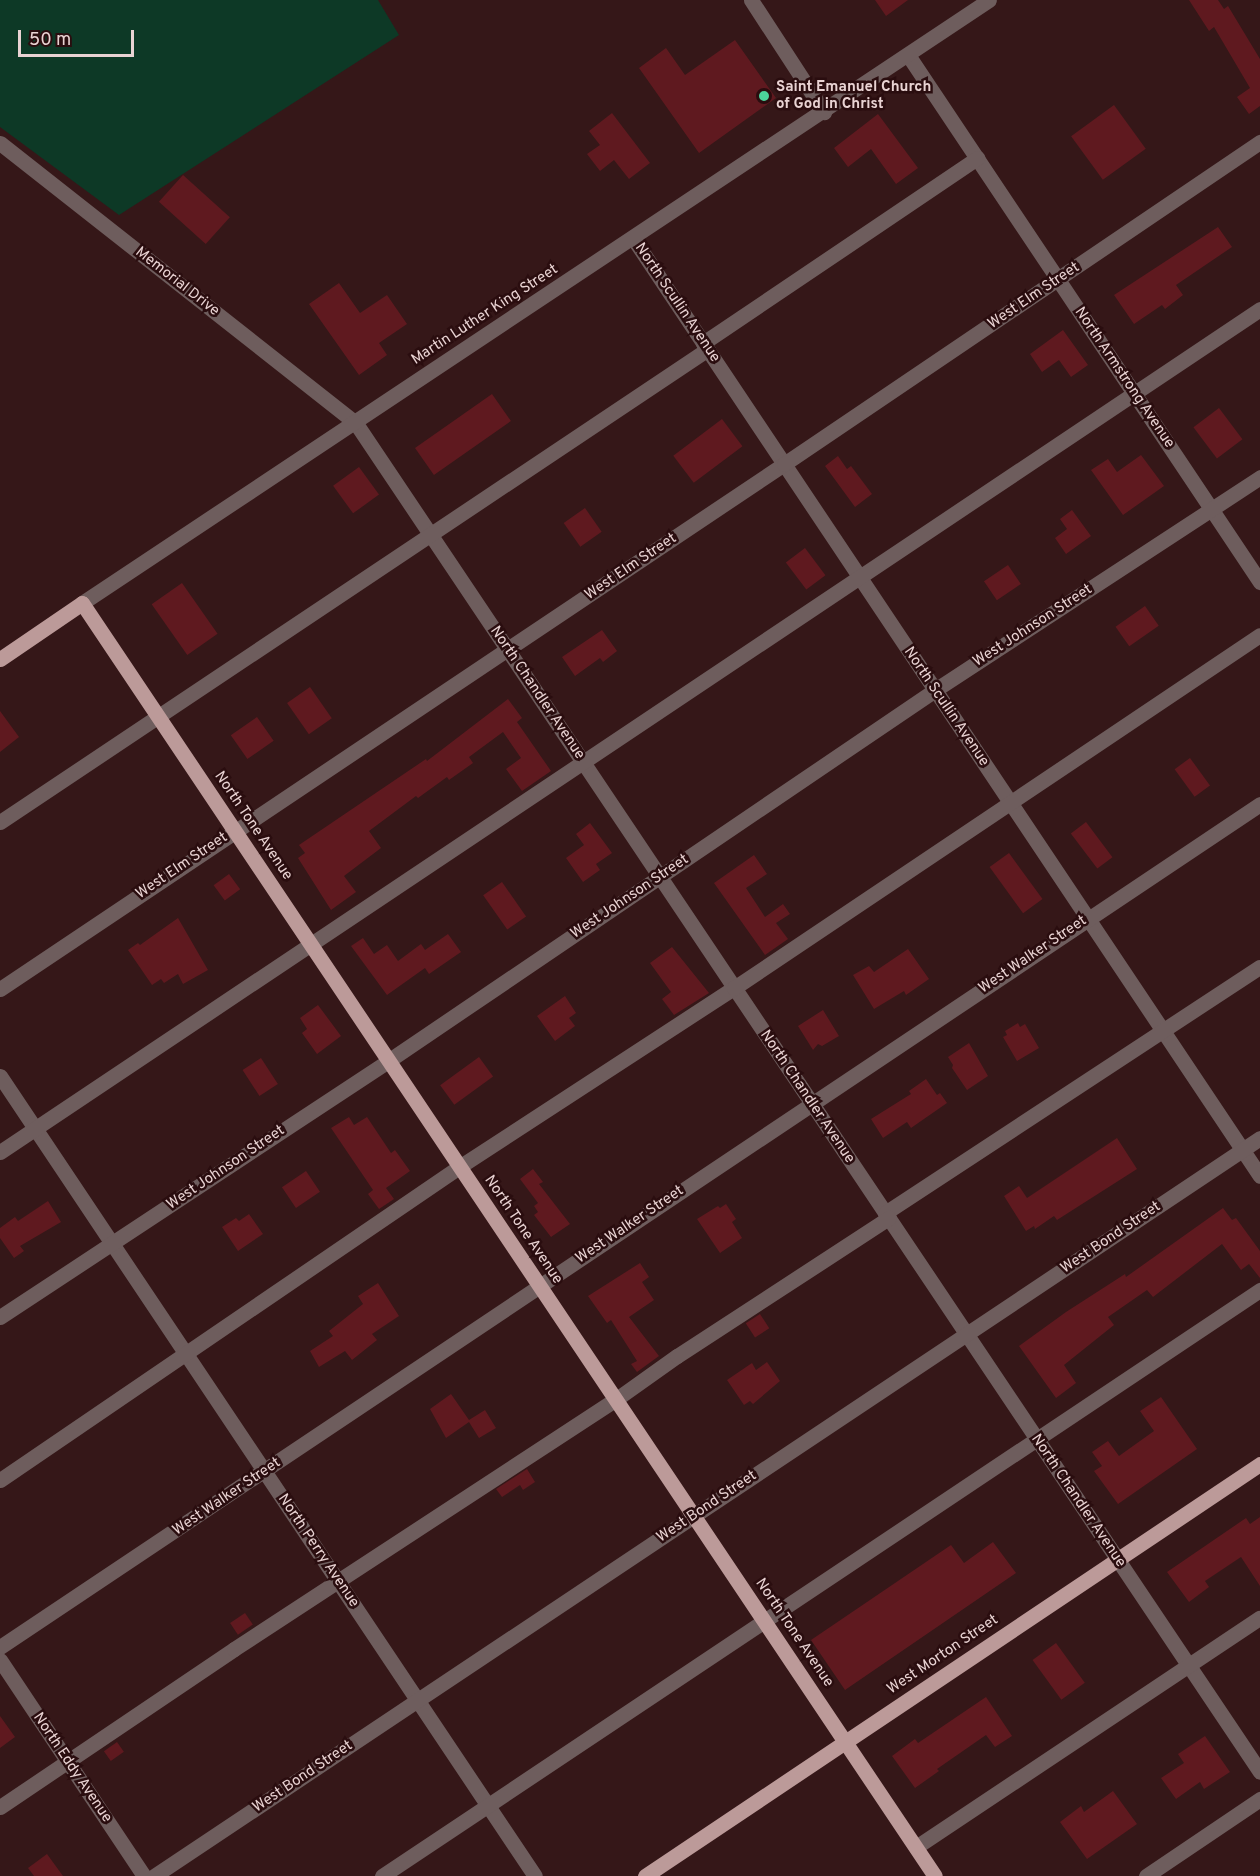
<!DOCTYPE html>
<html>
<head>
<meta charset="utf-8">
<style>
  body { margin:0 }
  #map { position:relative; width:1260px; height:1876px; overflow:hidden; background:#351718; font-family:Overpass,sans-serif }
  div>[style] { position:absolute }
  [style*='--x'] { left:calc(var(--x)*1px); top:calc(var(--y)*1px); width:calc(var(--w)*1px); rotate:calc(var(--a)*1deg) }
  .green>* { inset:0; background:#0d3926 }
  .building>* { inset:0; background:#5f191f; transform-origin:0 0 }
  .minor>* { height:15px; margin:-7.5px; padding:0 7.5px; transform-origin:7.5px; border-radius:7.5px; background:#6e5d5d }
  .major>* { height:15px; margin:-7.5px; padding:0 7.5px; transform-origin:7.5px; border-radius:7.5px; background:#bc9a99 }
  .dots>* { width:16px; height:16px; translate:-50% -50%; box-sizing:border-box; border:3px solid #2a0d0f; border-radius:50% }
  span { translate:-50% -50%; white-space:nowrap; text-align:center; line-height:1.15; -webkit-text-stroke:5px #2a0d0f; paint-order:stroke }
  .poi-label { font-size:15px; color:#e9d3d3; font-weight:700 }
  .left { translate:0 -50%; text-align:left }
  .street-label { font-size:15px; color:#e9d3d3 }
  .scale { position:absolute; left:18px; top:30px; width:116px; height:27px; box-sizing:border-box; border:3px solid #e9d3d3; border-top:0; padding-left:8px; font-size:18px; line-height:21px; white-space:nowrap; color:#e9d3d3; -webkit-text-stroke:4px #2a0d0f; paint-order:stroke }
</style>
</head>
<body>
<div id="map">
  <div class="green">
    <div style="clip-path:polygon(0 0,378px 0,399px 35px,119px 215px,0 127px)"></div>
  </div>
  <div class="building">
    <div style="clip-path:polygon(875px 0,908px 0,886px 16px)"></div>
    <div style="clip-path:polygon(1189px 0,1218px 0,1224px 9px,1228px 6px,1260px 59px,1260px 106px,1249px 114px,1237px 97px,1250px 88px,1214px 27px,1209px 31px)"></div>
    <div style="clip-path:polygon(735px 40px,776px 98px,699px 153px,639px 68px,666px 48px,685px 75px)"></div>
    <div style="left:1114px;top:105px;width:54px;height:53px;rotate:54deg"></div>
    <div style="clip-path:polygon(612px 113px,650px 163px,629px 179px,614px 160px,600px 171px,587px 154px,600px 145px,589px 131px)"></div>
    <div style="clip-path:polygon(878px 114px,918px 168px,896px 184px,871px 149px,848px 167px,834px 148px)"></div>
    <div style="left:183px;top:175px;width:63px;height:36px;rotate:42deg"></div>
    <div style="clip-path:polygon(1218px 227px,1232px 247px,1176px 285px,1183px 295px,1165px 309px,1162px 305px,1134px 324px,1114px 295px)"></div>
    <div style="clip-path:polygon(339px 283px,360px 313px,387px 295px,407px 324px,379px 343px,387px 355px,359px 375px,309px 304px)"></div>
    <div style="clip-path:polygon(1063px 330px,1088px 365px,1071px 377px,1059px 360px,1042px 372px,1030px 354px)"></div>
    <div style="left:492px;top:394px;width:33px;height:94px;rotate:55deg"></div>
    <div style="left:1219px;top:408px;width:39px;height:32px;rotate:53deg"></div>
    <div style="left:722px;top:419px;width:34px;height:61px;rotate:53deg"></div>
    <div style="clip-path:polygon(1141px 455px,1164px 486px,1123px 515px,1091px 470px,1108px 459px,1117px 472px)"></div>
    <div style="clip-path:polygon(838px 456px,847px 469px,851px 466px,872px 494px,855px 507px,825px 466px)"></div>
    <div style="left:359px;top:467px;width:34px;height:32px;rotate:54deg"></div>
    <div style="left:585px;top:508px;width:29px;height:26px;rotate:55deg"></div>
    <div style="clip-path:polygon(1072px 510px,1091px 536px,1066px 554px,1055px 538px,1067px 529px,1060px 519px)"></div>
    <div style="left:805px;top:548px;width:34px;height:24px;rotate:53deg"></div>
    <div style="left:1008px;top:565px;width:23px;height:29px;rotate:56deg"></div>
    <div style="left:182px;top:583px;width:62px;height:37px;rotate:55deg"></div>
    <div style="left:1145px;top:606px;width:24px;height:36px;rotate:55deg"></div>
    <div style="clip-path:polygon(602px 630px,617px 651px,603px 662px,600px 658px,575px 676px,562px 657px)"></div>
    <div style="left:310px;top:687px;width:38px;height:28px;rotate:55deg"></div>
    <div style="clip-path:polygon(508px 699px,522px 718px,517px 722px,551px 771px,522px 791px,506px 769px,521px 758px,503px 732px,469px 757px,473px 763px,449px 780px,447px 777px,418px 798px,416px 796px,369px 831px,381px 848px,344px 876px,356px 892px,331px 910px,298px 858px,305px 853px,299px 845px,426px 759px,427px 761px)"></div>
    <div style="clip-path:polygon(0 711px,19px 737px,0 752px)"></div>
    <div style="left:257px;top:717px;width:29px;height:32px;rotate:55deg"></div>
    <div style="left:1190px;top:758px;width:34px;height:19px;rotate:54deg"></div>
    <div style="left:1086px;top:822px;width:44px;height:19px;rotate:53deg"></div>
    <div style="clip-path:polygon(590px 823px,612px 853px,596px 864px,600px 870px,583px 882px,566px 858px,584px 845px,576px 834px)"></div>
    <div style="left:1009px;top:853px;width:57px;height:24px;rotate:54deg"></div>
    <div style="clip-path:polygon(754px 855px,767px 874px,746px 888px,765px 917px,783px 904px,790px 914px,776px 923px,788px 939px,765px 955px,714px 883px)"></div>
    <div style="left:229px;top:874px;width:19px;height:19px;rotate:54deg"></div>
    <div style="left:502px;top:882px;width:42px;height:23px;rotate:55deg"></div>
    <div style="clip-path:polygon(178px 918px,208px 970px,183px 984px,178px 974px,164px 983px,161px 979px,152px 985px,128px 950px,138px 943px,140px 945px)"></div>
    <div style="clip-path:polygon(448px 934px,461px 952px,429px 974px,425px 968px,387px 995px,351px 946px,363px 938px,374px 954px,387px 945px,398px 961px,421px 944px,425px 950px)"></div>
    <div style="clip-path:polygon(672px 947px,709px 993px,674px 1015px,662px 999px,671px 992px,650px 963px)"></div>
    <div style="clip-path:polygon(908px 949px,929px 979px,906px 995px,904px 991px,874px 1009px,853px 975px,869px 966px,874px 972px)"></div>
    <div style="clip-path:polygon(565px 996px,576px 1013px,569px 1018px,575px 1026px,555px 1041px,537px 1016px)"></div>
    <div style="clip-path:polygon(318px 1005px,341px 1036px,317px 1054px,302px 1033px,307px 1029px,300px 1018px)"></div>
    <div style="clip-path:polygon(823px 1010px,839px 1036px,822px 1046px,818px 1044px,813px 1050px,798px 1026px)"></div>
    <div style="clip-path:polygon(1018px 1023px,1020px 1027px,1025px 1024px,1039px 1048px,1017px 1061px,1003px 1037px,1007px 1035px,1005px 1031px)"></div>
    <div style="clip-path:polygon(969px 1043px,988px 1076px,967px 1090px,952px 1068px,953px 1065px,948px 1057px)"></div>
    <div style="left:479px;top:1057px;width:24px;height:48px;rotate:54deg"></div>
    <div style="left:261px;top:1058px;width:31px;height:22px;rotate:57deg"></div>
    <div style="clip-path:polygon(926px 1079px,937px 1095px,940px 1093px,947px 1103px,911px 1128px,907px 1122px,883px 1138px,871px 1119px,911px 1094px,909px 1091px)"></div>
    <div style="clip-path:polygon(349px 1117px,354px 1125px,367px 1117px,391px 1153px,395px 1150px,410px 1171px,386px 1188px,394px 1199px,379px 1209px,368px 1194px,373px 1190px,331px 1128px)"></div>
    <div style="clip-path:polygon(1117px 1138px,1137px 1169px,1057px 1220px,1054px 1216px,1035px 1229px,1034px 1226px,1026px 1231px,1004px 1196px,1019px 1186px,1027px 1198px)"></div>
    <div style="clip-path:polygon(533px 1169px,543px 1182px,539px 1184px,570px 1224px,551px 1237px,534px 1215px,538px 1212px,534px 1206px,538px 1203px,520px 1179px)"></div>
    <div style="left:306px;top:1171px;width:25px;height:29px;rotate:56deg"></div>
    <div style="clip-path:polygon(48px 1201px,61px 1222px,20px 1246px,24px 1251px,14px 1258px,0 1238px,0 1228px,15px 1217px,18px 1221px)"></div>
    <div style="clip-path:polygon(726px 1204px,736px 1219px,732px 1222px,742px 1238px,720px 1253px,697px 1219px,718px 1206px,720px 1208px)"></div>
    <div style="clip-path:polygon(1223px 1208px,1232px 1220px,1236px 1218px,1260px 1251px,1260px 1278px,1249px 1264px,1241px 1270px,1222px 1244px,1153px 1297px,1147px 1290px,1108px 1317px,1114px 1325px,1064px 1365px,1076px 1383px,1056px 1398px,1019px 1346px,1066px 1312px,1125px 1274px,1126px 1277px)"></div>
    <div style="clip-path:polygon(249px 1214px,263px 1234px,238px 1251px,222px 1227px,236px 1218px,239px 1221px)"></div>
    <div style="clip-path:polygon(640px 1263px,649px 1277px,642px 1282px,654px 1300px,629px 1317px,659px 1356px,637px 1372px,631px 1364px,637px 1361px,611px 1320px,607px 1323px,588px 1296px)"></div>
    <div style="clip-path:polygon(378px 1283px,399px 1316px,372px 1334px,377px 1340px,352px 1360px,345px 1351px,319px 1367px,310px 1351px,333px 1336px,329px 1331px,363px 1304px,358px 1296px)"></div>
    <div style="left:760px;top:1314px;width:17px;height:17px;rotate:57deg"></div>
    <div style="clip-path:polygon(767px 1362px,780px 1381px,753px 1404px,750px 1401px,744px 1405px,727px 1380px,752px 1363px,756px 1370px)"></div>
    <div style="clip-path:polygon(451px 1394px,469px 1420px,485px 1410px,496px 1428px,479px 1438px,469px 1422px,446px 1438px,430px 1409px)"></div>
    <div style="clip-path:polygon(1161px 1397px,1197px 1449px,1118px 1504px,1094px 1471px,1102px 1466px,1092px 1452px,1108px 1441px,1119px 1456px,1154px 1431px,1140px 1411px)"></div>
    <div style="clip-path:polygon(527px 1469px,535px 1482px,523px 1490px,520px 1485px,502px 1497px,496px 1489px)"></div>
    <div style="clip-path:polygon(1260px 1517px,1260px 1586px,1241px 1557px,1205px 1581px,1209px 1587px,1189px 1602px,1167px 1572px,1246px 1518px,1250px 1524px)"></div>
    <div style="clip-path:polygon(993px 1542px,1016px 1573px,845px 1690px,811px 1640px,951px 1545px,964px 1563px)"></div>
    <div style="left:245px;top:1613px;width:14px;height:18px;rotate:56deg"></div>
    <div style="left:1056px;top:1643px;width:49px;height:29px;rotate:54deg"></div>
    <div style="clip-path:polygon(986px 1697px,1012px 1736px,995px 1747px,986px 1735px,937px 1769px,939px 1771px,915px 1788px,892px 1756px,915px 1739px,918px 1743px)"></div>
    <div style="clip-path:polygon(0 1716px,15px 1737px,0 1748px)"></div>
    <div style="clip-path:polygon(1205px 1736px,1230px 1772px,1204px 1789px,1200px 1782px,1176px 1799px,1161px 1778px,1184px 1763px,1178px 1754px)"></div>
    <div style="left:117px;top:1742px;width:12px;height:16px;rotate:55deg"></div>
    <div style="clip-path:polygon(1113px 1791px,1137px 1824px,1087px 1859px,1060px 1822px,1081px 1806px,1084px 1812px)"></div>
    <div style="clip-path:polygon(47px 1854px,63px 1876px,34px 1876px,28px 1868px)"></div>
  </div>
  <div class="minor">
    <div style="--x:751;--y:0;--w:134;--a:56.9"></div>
    <div style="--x:908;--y:55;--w:634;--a:56.26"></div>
    <div style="--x:0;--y:143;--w:452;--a:38.2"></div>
    <div style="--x:355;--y:422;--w:1625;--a:56.16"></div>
    <div style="--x:633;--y:238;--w:1128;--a:56.24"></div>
    <div style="--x:703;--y:343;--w:331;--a:-34"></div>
    <div style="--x:82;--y:603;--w:1089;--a:-33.62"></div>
    <div style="--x:0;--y:822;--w:851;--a:-33.75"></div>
    <div style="--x:0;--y:989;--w:944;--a:-33.81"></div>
    <div style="--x:784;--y:464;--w:575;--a:-34.08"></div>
    <div style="--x:0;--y:1076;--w:962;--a:56.23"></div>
    <div style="--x:0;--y:1152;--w:1516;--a:-33.78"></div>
    <div style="--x:885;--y:1213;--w:448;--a:-33.3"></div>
    <div style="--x:0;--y:1317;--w:465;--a:-33.4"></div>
    <div style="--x:388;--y:1061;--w:661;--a:-34.15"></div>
    <div style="--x:935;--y:690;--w:389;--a:-33.2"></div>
    <div style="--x:0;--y:1480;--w:556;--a:-34.29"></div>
    <div style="--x:459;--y:1167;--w:328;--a:-33.1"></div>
    <div style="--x:734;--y:988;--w:633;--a:-33.87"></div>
    <div style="--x:0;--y:1647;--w:1516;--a:-33.78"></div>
    <div style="--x:0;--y:1660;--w:260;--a:56.3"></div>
    <div style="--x:0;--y:1807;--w:282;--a:-34"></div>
    <div style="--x:234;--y:1649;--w:455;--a:-33.2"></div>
    <div style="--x:615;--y:1400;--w:76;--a:-35.4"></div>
    <div style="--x:677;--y:1356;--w:253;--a:-33.1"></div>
    <div style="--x:916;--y:1847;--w:413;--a:-33.7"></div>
    <div style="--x:154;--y:1876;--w:1330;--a:-33.71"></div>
    <div style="--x:382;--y:1876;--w:1056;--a:-33.72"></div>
    <div style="--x:1146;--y:1876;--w:138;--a:-34"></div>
  </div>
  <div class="major">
    <div style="--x:0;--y:659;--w:99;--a:-34.3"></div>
    <div style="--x:82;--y:603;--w:1532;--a:56.18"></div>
    <div style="--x:645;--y:1876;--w:740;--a:-33.82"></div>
  </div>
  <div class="dots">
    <div style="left:764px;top:96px;background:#4cd39a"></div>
  </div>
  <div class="poi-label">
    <span class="left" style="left:776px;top:96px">Saint Emanuel Church<br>of God in Christ</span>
  </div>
  <div class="street-label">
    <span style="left:177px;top:282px;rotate:38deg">Memorial Drive</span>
    <span style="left:1034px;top:296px;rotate:-34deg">West Elm Street</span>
    <span style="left:677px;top:303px;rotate:56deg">North Scullin Avenue</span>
    <span style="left:485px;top:315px;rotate:-33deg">Martin Luther King Street</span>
    <span style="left:1124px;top:378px;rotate:56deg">North Armstrong Avenue</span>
    <span style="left:631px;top:567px;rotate:-34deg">West Elm Street</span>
    <span style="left:1033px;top:626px;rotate:-33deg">West Johnson Street</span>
    <span style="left:537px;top:693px;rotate:56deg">North Chandler Avenue</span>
    <span style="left:946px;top:707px;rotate:56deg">North Scullin Avenue</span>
    <span style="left:253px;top:826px;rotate:56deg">North Tone Avenue</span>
    <span style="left:182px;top:866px;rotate:-34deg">West Elm Street</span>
    <span style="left:630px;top:897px;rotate:-34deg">West Johnson Street</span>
    <span style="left:1033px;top:955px;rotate:-34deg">West Walker Street</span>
    <span style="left:807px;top:1097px;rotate:56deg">North Chandler Avenue</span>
    <span style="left:226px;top:1168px;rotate:-34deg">West Johnson Street</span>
    <span style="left:630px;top:1225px;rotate:-34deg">West Walker Street</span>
    <span style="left:523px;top:1230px;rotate:56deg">North Tone Avenue</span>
    <span style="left:1111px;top:1238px;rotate:-34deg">West Bond Street</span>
    <span style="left:227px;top:1497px;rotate:-34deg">West Walker Street</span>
    <span style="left:1078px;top:1501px;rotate:56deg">North Chandler Avenue</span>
    <span style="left:707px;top:1507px;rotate:-34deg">West Bond Street</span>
    <span style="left:318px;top:1551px;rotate:56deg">North Perry Avenue</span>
    <span style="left:794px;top:1633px;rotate:56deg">North Tone Avenue</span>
    <span style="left:943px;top:1655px;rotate:-34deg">West Morton Street</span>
    <span style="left:72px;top:1768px;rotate:56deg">North Eddy Avenue</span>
    <span style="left:303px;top:1777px;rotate:-34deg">West Bond Street</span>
  </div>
  <div class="scale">50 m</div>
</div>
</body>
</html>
